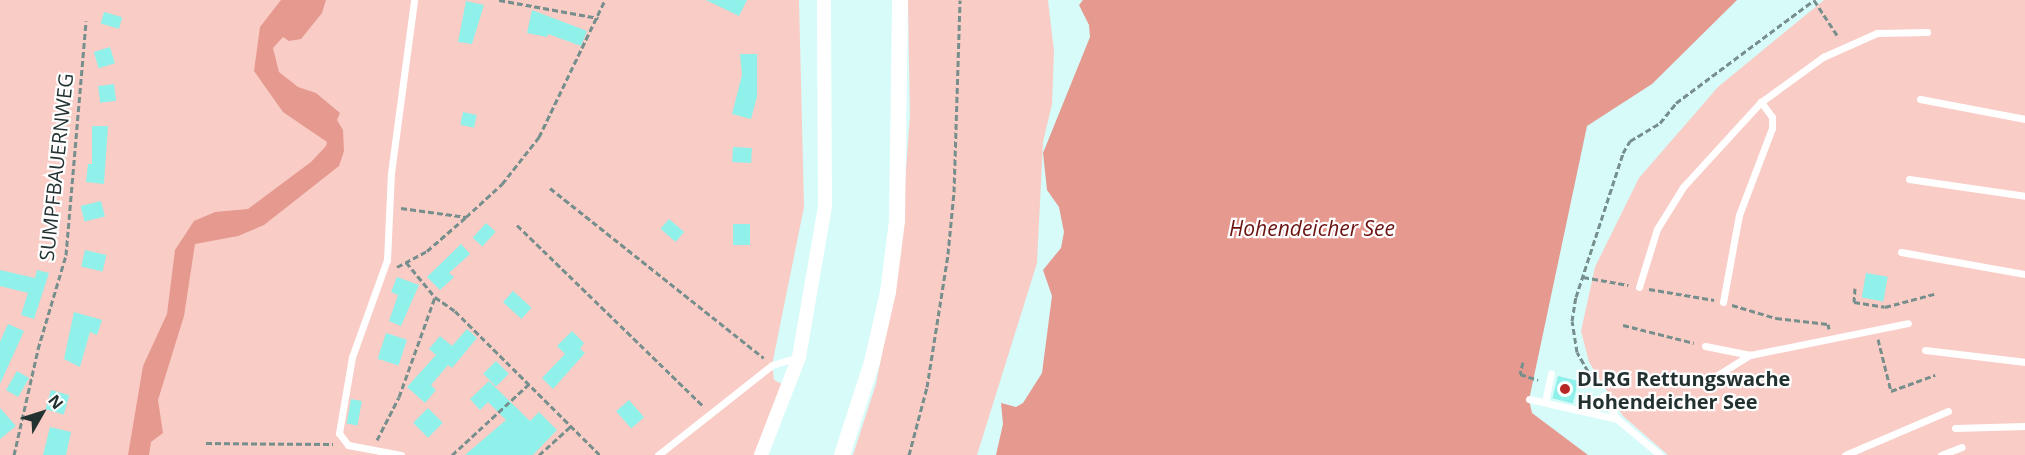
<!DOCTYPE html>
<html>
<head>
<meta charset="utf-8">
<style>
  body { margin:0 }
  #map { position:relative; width:2025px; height:455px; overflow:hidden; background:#d7fbf8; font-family:"Open Sans",sans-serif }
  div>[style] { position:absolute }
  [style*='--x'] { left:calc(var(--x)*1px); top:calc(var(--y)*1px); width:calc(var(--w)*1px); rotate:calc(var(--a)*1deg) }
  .green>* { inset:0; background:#f9ccc6 }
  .water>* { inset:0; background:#e5998f }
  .building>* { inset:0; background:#8ff1e9; transform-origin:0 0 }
  .path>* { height:3px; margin-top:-1.5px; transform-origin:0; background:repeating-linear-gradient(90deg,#768e8c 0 6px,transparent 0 9px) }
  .service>* { height:7px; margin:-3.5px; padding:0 3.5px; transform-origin:3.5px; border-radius:3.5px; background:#fff }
  .minor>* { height:14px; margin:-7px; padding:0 7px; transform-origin:7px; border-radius:7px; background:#fff }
  .tertiary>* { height:16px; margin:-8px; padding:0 8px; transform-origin:8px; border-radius:8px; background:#fff }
  .dots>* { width:16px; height:16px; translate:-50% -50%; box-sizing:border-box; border:3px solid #fff; border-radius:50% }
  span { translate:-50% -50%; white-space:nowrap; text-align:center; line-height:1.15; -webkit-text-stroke:4.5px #fff; paint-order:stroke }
  .street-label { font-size:20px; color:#233130 }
  .poi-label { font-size:20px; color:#233130; font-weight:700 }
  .left { translate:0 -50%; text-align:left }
  .water-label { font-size:21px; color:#6c1311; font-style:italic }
  .north { position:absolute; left:12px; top:383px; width:60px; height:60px; -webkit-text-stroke:4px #fff; paint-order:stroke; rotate:51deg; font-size:16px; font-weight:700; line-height:24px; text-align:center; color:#233130 }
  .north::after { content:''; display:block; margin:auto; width:21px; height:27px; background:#233130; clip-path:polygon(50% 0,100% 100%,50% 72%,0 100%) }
</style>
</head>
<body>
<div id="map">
  <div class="green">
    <div style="clip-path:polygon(0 0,799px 0,804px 207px,772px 365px,774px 380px,782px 384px,754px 455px,0 455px)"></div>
    <div style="clip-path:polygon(908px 0,1048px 0,1049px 9px,1054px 51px,1052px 104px,1043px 142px,1037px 263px,977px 455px,853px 455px,876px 384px,899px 263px,910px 116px)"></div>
    <div style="clip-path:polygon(1824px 0,2025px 0,2025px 455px,1668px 455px,1623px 416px,1589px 362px,1581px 331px,1595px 267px,1639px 178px,1718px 87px)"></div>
  </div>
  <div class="water">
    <div style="clip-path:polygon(281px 0,326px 0,322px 13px,301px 39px,289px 41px,283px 37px,273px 48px,279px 72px,298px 87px,316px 93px,340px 113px,337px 120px,343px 130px,344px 151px,339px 166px,264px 225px,238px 236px,195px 244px,184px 316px,158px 400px,163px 433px,151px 442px,149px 455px,128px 455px,143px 366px,167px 314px,175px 250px,194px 221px,215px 212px,248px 209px,311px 162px,326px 146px,327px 142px,283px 112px,254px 71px,260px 27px)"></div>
    <div style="clip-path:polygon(1083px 0,1737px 0,1652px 84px,1587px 126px,1529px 400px,1532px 413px,1588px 455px,996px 455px,1003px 424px,1001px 403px,1016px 407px,1023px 403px,1042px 373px,1052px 296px,1043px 270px,1061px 248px,1064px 232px,1059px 207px,1047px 190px,1043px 153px,1090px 37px,1089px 25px,1079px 5px)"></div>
  </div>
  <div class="building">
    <div style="clip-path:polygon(706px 0,747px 0,739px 16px)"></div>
    <div style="clip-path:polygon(466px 1px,484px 5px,472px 44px,458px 42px)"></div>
    <div style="clip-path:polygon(532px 10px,587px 31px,581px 46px,548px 34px,547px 37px,527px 33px)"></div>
    <div style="left:104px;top:12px;width:19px;height:12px;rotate:16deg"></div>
    <div style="left:110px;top:47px;width:17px;height:17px;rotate:73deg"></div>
    <div style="clip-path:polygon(740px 54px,757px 54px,757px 97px,751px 119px,732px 114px,742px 75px)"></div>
    <div style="left:114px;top:84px;width:17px;height:16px;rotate:83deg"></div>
    <div style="left:463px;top:112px;width:14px;height:13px;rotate:12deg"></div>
    <div style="clip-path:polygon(92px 126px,108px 126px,104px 184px,86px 182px,88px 164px,92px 164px)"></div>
    <div style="left:733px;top:147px;width:19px;height:15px;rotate:3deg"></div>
    <div style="left:101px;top:201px;width:16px;height:21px;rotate:76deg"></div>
    <div style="left:669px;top:219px;width:20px;height:13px;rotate:41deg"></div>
    <div style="left:486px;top:223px;width:13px;height:20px;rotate:42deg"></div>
    <div style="left:750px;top:224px;width:21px;height:17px;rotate:90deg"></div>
    <div style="clip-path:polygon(461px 244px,470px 254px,449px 273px,454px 277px,440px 290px,427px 277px)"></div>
    <div style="left:85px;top:250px;width:22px;height:17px;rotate:13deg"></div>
    <div style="clip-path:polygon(0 270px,35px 278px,37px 270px,49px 273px,34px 319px,21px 315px,28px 293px,0 286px)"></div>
    <div style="left:1866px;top:273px;width:22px;height:25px;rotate:10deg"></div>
    <div style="clip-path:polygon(397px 277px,419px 285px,401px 326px,389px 321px,398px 295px,391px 292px)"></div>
    <div style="left:513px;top:291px;width:25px;height:15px;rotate:42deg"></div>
    <div style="clip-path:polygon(74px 312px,102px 320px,97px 335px,90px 332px,80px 367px,64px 359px)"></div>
    <div style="clip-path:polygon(8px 324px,24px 331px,0 384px,0 342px)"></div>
    <div style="clip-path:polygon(467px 329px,477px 338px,452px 368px,448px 365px,431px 385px,436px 390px,425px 403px,407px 387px,436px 355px,429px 349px,440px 336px,452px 346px)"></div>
    <div style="clip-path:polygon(572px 331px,584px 343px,580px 349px,585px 353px,553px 389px,542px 378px,565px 354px,557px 346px)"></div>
    <div style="left:386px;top:333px;width:22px;height:27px;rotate:18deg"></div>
    <div style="left:496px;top:361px;width:18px;height:18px;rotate:45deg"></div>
    <div style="left:17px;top:371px;width:14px;height:22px;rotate:30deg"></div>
    <div style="left:1558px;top:376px;width:21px;height:23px;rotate:14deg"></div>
    <div style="clip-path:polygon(489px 381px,530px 421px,539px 412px,557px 430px,533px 455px,465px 455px,506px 420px,488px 402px,480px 410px,470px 399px)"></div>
    <div style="left:51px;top:390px;width:19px;height:20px;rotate:16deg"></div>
    <div style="left:351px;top:399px;width:11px;height:25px;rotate:10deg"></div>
    <div style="left:629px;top:400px;width:23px;height:17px;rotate:49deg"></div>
    <div style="clip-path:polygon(0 408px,16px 426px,0 439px)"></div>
    <div style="left:428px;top:408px;width:21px;height:21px;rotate:45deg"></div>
    <div style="clip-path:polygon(50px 427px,71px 432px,66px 455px,43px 455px)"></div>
  </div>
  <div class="path">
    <div style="--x:499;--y:0;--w:101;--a:10.3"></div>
    <div style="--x:1814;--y:0;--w:45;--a:56.7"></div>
    <div style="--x:550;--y:188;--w:273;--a:38.5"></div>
    <div style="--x:401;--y:208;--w:66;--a:7.9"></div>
    <div style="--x:517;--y:225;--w:260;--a:44.2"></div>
    <div style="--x:406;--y:262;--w:45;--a:50.4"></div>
    <div style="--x:435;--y:297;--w:24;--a:35"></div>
    <div style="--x:455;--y:311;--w:204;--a:44.8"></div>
    <div style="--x:397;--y:267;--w:34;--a:-28"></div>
    <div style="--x:427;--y:251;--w:52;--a:-41.1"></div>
    <div style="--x:466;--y:217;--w:49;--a:-42.5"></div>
    <div style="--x:502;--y:184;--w:60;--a:-51.8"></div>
    <div style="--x:539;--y:137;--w:152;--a:-64.3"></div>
    <div style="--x:1583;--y:277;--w:46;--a:10.1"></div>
    <div style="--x:1855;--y:288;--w:14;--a:94"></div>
    <div style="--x:1854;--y:302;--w:31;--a:9"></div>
    <div style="--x:1885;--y:307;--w:51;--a:-14.9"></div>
    <div style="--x:1649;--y:289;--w:66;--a:9.6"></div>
    <div style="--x:1732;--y:305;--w:46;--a:16.5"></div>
    <div style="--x:1776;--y:318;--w:52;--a:6.6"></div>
    <div style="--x:1828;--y:324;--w:5;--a:79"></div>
    <div style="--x:1623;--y:325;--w:73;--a:14.2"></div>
    <div style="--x:1878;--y:339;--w:54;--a:76"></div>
    <div style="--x:1891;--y:391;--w:47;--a:-20"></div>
    <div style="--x:1523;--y:362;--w:12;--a:104"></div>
    <div style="--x:1520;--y:374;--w:19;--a:18"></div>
    <div style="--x:1597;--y:387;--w:40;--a:-119.7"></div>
    <div style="--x:1577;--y:352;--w:31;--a:-99"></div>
    <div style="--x:1572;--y:321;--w:24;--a:-81"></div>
    <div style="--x:1576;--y:297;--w:151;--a:-71.9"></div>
    <div style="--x:1623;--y:153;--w:14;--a:-60"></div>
    <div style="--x:1630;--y:141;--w:35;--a:-31"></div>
    <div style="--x:1660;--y:123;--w:26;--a:-51"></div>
    <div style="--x:1676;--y:103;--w:172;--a:-36.7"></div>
    <div style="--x:377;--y:440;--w:48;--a:-62.9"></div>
    <div style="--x:399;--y:397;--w:106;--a:-70.2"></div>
    <div style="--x:206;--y:443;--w:127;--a:0.5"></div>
    <div style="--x:14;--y:455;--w:109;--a:-77.2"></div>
    <div style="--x:38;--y:349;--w:98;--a:-73.4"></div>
    <div style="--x:66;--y:255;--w:235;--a:-85.1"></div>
    <div style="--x:452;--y:455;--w:105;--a:-42.7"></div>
    <div style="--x:539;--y:455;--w:43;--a:-42.2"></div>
    <div style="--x:909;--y:455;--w:70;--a:-75.2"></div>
    <div style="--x:927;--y:387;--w:135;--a:-81"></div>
    <div style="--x:948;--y:254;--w:62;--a:-84.5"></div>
    <div style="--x:954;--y:192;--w:192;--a:-88.2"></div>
  </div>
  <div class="service">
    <div style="--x:1920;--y:99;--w:107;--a:10.8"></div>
    <div style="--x:1909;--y:179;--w:117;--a:8.3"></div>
    <div style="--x:1901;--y:252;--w:126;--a:10.1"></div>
    <div style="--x:1639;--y:287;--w:61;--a:-72.8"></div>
    <div style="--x:1657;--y:229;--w:49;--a:-58.2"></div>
    <div style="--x:1683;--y:187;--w:115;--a:-47.5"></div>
    <div style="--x:1761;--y:102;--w:77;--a:-36"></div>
    <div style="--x:1823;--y:57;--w:59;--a:-24"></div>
    <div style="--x:1877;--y:33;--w:50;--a:-1.1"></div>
    <div style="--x:1723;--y:302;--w:88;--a:-79.6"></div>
    <div style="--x:1739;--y:215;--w:93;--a:-69.2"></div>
    <div style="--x:1772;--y:128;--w:11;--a:-90"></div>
    <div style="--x:1772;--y:117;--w:19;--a:-126"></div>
    <div style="--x:1705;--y:346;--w:46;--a:11.3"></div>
    <div style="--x:1750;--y:355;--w:161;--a:-11.4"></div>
    <div style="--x:1925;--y:350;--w:101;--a:6.8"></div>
    <div style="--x:1716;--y:376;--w:40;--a:-32"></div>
    <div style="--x:1603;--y:396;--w:27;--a:59"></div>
    <div style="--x:1529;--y:399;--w:90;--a:12.8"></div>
    <div style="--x:1617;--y:419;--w:56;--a:39.9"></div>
    <div style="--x:1545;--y:402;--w:29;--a:-78"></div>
    <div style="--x:1955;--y:428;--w:70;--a:-1.6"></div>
    <div style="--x:401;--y:455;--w:54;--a:-169.3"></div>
    <div style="--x:348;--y:445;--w:15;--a:-127"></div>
    <div style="--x:339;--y:433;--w:77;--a:-80.3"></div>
    <div style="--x:352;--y:357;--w:103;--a:-70.2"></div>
    <div style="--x:387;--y:260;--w:87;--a:-87.4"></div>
    <div style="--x:391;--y:173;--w:175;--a:-82.4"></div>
    <div style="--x:658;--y:455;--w:145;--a:-38.3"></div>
    <div style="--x:772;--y:365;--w:28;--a:-17"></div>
    <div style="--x:1845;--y:455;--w:112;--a:-23.1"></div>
    <div style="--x:1941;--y:455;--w:22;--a:-21"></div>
  </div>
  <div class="minor">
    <div style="--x:761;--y:455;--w:105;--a:-68.8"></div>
    <div style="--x:799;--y:357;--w:153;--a:-80.2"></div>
    <div style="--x:825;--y:206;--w:206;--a:-90.3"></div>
  </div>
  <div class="tertiary">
    <div style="--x:842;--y:455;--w:98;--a:-72.1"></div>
    <div style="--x:872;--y:362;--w:72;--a:-77.1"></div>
    <div style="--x:888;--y:292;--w:72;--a:-82.8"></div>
    <div style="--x:897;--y:221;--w:221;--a:-89.2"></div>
  </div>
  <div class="dots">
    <div style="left:1565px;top:389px;background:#b62723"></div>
  </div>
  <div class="street-label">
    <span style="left:56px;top:167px;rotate:-84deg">SUMPFBAUERNWEG</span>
  </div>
  <div class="poi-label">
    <span class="left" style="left:1577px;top:390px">DLRG Rettungswache<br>Hohendeicher See</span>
  </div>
  <div class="water-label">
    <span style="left:1312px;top:228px">Hohendeicher See</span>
  </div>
  <div class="north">N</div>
</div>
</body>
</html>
